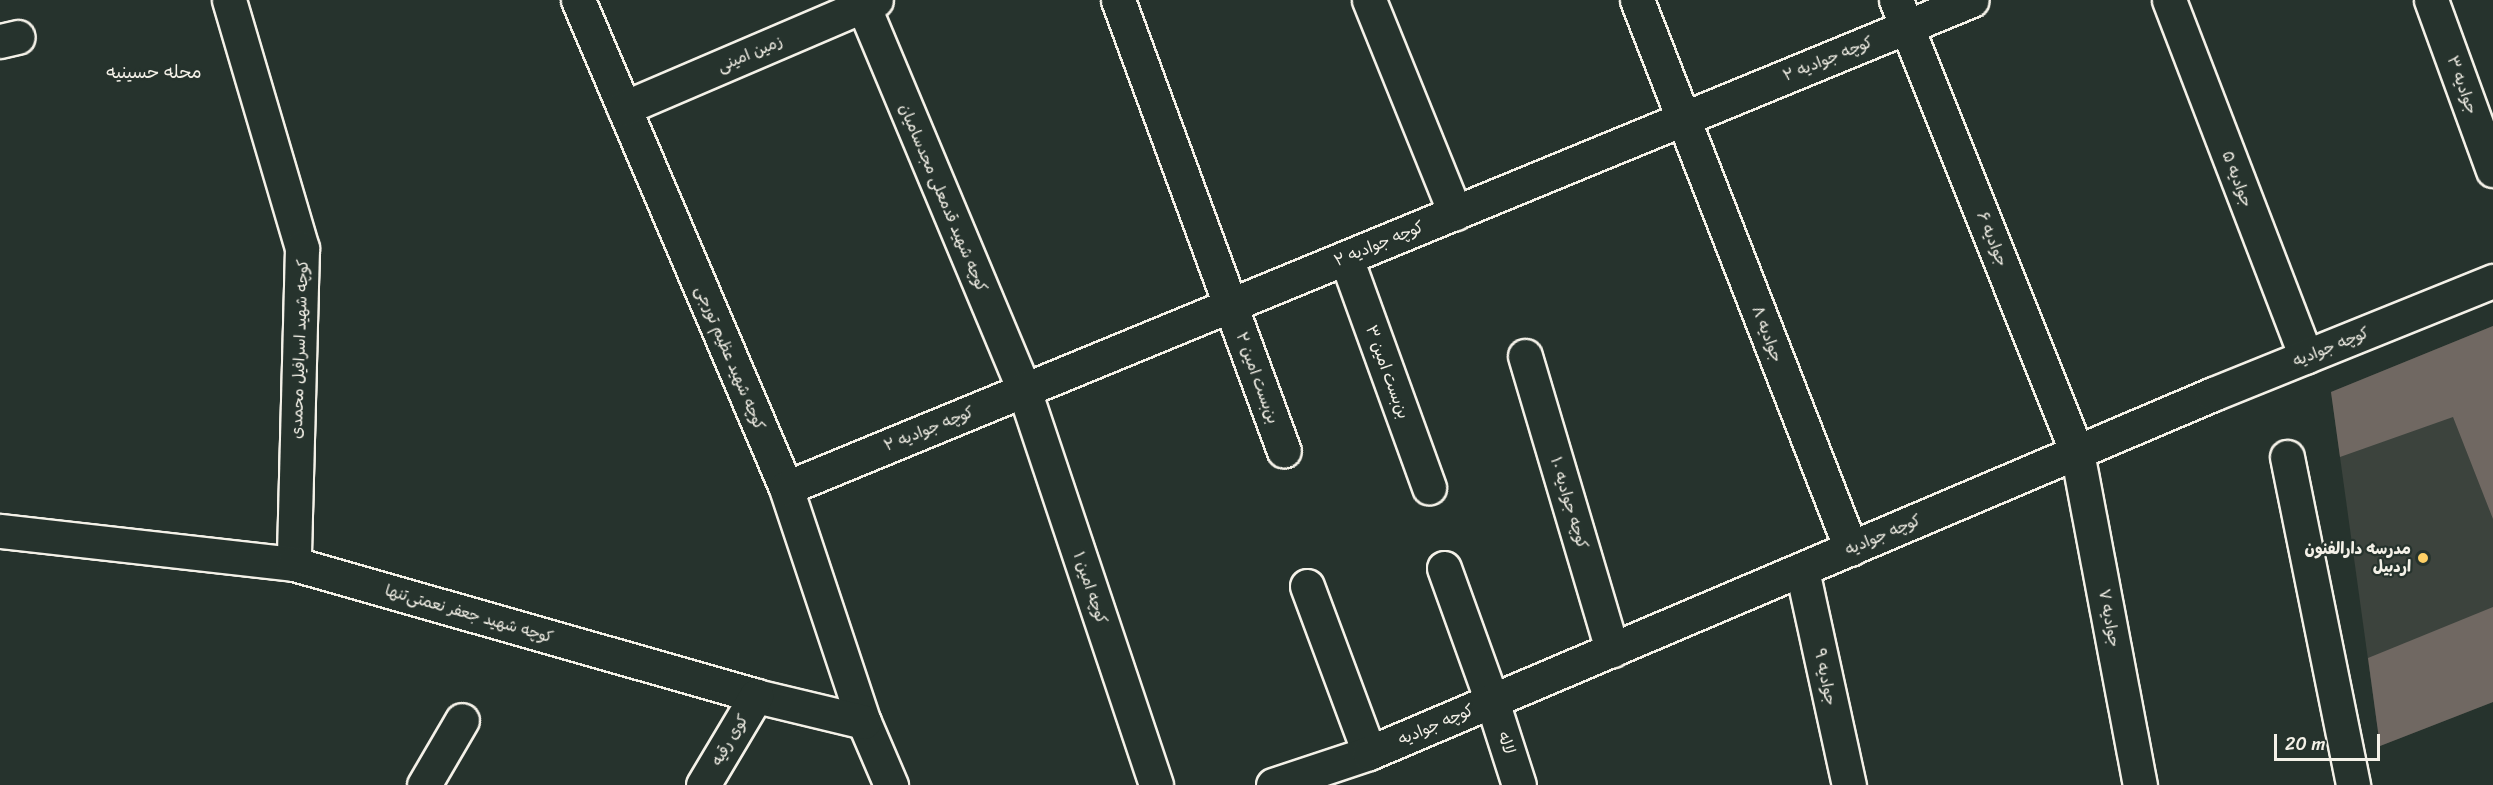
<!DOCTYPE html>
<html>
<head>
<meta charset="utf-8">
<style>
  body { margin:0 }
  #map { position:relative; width:2493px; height:785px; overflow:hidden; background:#26332d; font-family:Sriracha,"Playpen Sans Arabic",sans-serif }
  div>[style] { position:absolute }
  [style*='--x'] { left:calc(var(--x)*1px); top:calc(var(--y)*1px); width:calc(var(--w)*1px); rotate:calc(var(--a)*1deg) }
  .built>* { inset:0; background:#3c433d }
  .building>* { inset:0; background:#706862 }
  .roads { filter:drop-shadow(2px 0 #f4f1e8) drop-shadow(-2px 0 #f4f1e8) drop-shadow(0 2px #f4f1e8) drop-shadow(0 -2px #f4f1e8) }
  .street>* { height:33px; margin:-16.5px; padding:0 16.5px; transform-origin:16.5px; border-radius:16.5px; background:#26332d }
  .dots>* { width:16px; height:16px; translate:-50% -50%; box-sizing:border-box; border:3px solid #26332d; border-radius:50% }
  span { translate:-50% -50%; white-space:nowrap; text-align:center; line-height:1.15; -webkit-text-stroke:4.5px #26332d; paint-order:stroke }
  .street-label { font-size:16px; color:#f4f1e8 }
  .poi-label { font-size:16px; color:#f4f1e8; font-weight:700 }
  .right { translate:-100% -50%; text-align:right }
  .neighbourhood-label { font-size:18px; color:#f4f1e8 }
  .scale { position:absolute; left:2274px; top:734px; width:106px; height:27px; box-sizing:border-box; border:3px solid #f4f1e8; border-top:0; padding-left:8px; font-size:18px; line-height:21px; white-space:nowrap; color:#f4f1e8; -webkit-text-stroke:4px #26332d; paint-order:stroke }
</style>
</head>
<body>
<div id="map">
  <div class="built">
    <div style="clip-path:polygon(2493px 326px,2493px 702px,2380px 746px,2331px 392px)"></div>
  </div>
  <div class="building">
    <div style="clip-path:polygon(2493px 326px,2493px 519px,2453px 417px,2340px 457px,2331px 392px)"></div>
    <div style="clip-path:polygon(2493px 607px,2493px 702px,2380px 746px,2368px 658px)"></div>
  </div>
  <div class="roads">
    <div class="street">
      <div style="--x:229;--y:0;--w:259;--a:73.6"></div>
      <div style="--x:302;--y:248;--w:316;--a:91.5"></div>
      <div style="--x:578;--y:0;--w:530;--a:66.91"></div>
      <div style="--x:786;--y:488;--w:247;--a:71.6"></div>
      <div style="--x:864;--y:722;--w:69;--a:66.8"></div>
      <div style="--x:1118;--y:0;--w:480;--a:69.8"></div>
      <div style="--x:1369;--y:0;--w:230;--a:68"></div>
      <div style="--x:1637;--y:0;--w:589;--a:68.7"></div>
      <div style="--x:1896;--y:0;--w:487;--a:68.2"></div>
      <div style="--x:2077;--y:452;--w:339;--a:79.3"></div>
      <div style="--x:2169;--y:0;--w:382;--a:69"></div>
      <div style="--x:2431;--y:0;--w:181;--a:70"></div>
      <div style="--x:863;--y:5;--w:417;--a:67.3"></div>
      <div style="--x:1024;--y:390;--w:416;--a:71.5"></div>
      <div style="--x:0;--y:41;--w:18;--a:-13"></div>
      <div style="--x:624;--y:108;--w:274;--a:-23.2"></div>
      <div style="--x:1346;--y:258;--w:244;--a:70.1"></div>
      <div style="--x:1525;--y:356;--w:307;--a:73.5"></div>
      <div style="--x:2287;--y:457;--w:335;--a:78.6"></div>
      <div style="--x:786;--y:488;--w:1282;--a:-22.37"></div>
      <div style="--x:0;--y:531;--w:296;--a:6.4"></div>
      <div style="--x:294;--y:564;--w:480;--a:15.9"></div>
      <div style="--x:756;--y:696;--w:111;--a:13.5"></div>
      <div style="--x:1444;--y:568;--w:141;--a:70.2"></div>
      <div style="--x:1492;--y:701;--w:88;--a:72.2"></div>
      <div style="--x:1802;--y:570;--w:220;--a:77.7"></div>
      <div style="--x:1307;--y:586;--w:178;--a:69.6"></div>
      <div style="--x:424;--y:785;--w:75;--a:-59.7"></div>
      <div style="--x:703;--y:785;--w:104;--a:-59.2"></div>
      <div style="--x:1273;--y:785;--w:101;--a:-18.4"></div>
      <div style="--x:1369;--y:753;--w:917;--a:-23.04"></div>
      <div style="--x:2213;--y:394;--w:302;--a:-22"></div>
    </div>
  </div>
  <div class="dots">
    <div style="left:2423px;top:558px;background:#ffd166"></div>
  </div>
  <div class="street-label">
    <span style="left:750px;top:54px;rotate:-23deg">زمین امینی</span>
    <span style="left:1828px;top:59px;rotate:-22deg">کوچه جوادیه ۲</span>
    <span style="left:2462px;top:85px;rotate:70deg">جوادیه ۳</span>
    <span style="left:2237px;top:179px;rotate:69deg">جوادیه ۵</span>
    <span style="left:943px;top:198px;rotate:67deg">کوچه شهید قدمعلی مجدسامیان</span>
    <span style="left:1992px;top:239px;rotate:68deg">جوادیه ۶</span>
    <span style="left:1379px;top:244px;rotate:-22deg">کوچه جوادیه ۲</span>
    <span style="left:1767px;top:334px;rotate:69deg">جوادیه ۸</span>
    <span style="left:2331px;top:347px;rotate:-22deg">کوچه جوادیه</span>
    <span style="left:300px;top:349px;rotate:-88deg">کوچه شهید اسرافیل محمدی</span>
    <span style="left:730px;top:358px;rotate:67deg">کوچه شهید عظیم تورجی</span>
    <span style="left:1387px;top:372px;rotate:70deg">بن‌بست امین ۳</span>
    <span style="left:1257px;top:378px;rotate:70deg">بن‌بست امین ۲</span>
    <span style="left:929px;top:429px;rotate:-22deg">کوچه جوادیه ۲</span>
    <span style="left:1569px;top:503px;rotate:73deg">کوچه جوادیه ۱۰</span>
    <span style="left:1883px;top:535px;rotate:-23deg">کوچه جوادیه</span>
    <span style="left:1090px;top:588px;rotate:71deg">کوچه امین ۱</span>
    <span style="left:469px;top:614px;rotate:16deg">کوچه شهید جعفر نعمتی‌تنها</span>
    <span style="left:2109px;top:618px;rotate:79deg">جوادیه ۷</span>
    <span style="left:1825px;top:677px;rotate:78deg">جوادیه ۹</span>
    <span style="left:1436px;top:725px;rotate:-23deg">کوچه جوادیه</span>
    <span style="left:730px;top:740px;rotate:-59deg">کوی رقیه</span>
    <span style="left:1506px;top:743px;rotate:72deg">لاله</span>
  </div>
  <div class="poi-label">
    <span class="right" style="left:2411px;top:558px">مدرسه دارالفنون<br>اردبیل</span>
  </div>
  <div class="neighbourhood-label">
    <span style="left:154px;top:72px">محله حسینیه</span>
  </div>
  <div class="scale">20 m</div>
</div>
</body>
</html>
